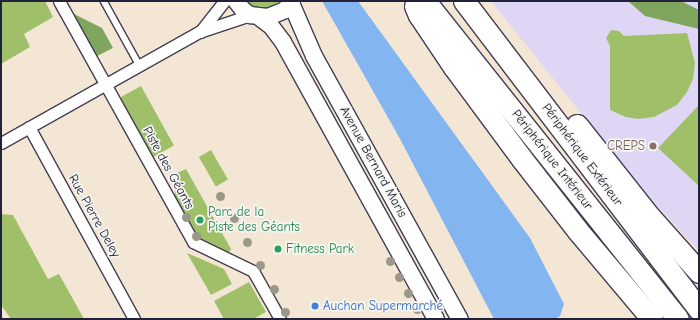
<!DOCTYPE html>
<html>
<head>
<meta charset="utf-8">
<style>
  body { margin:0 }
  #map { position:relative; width:700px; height:320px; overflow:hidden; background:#f4e6d4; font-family:"Comic Neue",sans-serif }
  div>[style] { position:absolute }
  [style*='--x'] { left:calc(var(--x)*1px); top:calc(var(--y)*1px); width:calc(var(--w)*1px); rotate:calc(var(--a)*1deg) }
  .built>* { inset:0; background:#dfd5f5 }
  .green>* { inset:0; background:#9fbf68; transform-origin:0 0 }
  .forest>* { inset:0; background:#7fa65c }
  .water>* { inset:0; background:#83b6f0 }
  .roads { filter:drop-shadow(1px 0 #423f52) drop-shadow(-1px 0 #423f52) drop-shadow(0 1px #423f52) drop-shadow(0 -1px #423f52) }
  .lane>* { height:5.5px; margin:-2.75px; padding:0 2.75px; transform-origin:2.75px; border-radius:2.75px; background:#fff }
  .street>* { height:11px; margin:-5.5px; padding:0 5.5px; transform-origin:5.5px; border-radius:5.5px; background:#fff }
  .secondary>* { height:16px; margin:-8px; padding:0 8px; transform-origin:8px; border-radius:8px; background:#fff }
  .highway>* { height:21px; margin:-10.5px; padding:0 10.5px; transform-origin:10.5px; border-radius:10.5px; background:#fff }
  .trees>* { width:9px; height:9px; margin:-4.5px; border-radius:50%; background:#999889 }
  .dots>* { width:11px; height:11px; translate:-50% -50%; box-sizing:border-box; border:2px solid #f6f6f2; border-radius:50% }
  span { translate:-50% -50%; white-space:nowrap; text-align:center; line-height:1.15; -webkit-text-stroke:3.5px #f6f6f2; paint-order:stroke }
  .education-label { font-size:13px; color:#785e54 }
  .right { translate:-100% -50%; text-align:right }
  .street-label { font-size:13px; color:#22223b }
  .leisure-label { font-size:13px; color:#27864d }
  .left { translate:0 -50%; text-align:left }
  .shop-label { font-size:13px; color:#366cbe }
  .frame { position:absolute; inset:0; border:2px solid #22223b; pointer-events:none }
</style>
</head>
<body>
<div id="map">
  <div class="built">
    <div style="clip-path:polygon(491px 1px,699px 1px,699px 251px,641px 188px)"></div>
  </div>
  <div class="green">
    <div style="clip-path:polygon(1px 1px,45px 1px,53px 17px,24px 34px,30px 47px,1px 64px)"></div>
    <div style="clip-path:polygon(247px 1px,280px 1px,269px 8px,262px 8px,254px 7px)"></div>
    <div style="clip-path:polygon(611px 30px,619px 31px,624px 36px,687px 33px,695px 63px,693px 79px,687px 92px,677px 105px,654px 117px,638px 119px,626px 117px,610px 110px,610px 46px,606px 38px)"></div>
    <div style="left:141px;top:86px;width:68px;height:26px;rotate:61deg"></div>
    <div style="clip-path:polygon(699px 105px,699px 186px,658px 148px)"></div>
    <div style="left:211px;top:150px;width:34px;height:14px;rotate:60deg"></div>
    <div style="clip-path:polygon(186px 169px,231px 249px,228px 255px,195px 239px,174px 201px,177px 173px)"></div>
    <div style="clip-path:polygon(1px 214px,13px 215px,48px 279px,59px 274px,84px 319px,11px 319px,1px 305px)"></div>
    <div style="clip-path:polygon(187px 253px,224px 269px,232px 284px,211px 295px)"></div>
    <div style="clip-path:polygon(249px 282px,266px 312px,253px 319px,224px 319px,214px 301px)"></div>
  </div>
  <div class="forest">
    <div style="clip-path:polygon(628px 1px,681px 1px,699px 10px,699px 29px,645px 16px)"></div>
    <div style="clip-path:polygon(72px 13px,102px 28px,113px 48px,95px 57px)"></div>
  </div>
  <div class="water">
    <div style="clip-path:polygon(322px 1px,358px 1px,530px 238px,564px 304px,560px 316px,555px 319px,494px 319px,399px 137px)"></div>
  </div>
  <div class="roads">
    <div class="lane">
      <div style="--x:104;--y:1;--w:74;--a:61"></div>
    </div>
    <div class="street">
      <div style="--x:59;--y:1;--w:276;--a:60.9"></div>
      <div style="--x:193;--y:242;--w:67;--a:25.8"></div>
      <div style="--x:253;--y:271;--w:55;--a:60.6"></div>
      <div style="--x:200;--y:32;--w:39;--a:-52"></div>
      <div style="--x:29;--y:127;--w:219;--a:61.3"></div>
      <div style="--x:1;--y:143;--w:227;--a:-29.3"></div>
      <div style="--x:199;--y:32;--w:54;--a:-18.4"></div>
    </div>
    <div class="secondary">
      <div style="--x:236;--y:1;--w:11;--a:52"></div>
      <div style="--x:243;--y:10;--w:9;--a:36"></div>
      <div style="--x:250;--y:15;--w:18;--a:6"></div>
      <div style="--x:268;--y:17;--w:18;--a:-22"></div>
      <div style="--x:285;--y:10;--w:11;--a:-52"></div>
      <div style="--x:291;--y:3;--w:58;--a:66.5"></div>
      <div style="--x:314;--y:56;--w:301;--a:61"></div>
      <div style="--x:259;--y:17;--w:15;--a:37"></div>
      <div style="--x:271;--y:26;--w:20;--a:53"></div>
      <div style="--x:283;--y:42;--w:316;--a:61.1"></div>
    </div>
    <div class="highway">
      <div style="--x:425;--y:1;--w:406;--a:51.5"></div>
      <div style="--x:464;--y:1;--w:388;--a:52.7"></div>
      <div style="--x:415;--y:6;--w:10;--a:66"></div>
      <div style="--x:419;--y:15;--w:63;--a:56.1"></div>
      <div style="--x:454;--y:67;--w:114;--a:53.5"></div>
      <div style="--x:522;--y:159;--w:91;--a:52.1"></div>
      <div style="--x:578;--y:231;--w:115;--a:49.9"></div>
      <div style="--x:577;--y:125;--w:117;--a:51.6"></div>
      <div style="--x:650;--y:217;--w:74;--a:48.3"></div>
    </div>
  </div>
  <div class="trees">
    <div style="left:220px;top:196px"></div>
    <div style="left:186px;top:217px"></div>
    <div style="left:234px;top:218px"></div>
    <div style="left:196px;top:236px"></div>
    <div style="left:247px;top:242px"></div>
    <div style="left:390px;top:261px"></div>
    <div style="left:260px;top:265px"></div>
    <div style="left:399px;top:277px"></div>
    <div style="left:274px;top:289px"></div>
    <div style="left:408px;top:293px"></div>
    <div style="left:417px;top:309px"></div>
    <div style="left:285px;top:312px"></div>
  </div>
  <div class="dots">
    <div style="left:653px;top:146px;background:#8d6e63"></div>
    <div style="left:200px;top:220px;background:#2e9e5b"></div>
    <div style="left:278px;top:249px;background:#2e9e5b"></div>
    <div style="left:315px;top:306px;background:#3f7fe0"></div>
  </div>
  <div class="education-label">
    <span class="right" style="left:645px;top:146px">CREPS</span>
  </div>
  <div class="street-label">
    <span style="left:582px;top:155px;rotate:53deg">Périphérique Extérieur</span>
    <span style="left:552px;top:160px;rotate:52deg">Périphérique Intérieur</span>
    <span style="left:373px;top:162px;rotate:61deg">Avenue Bernard Maris</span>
    <span style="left:168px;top:168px;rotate:61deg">Piste des Géants</span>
    <span style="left:94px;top:216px;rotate:61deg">Rue Pierre Deley</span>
  </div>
  <div class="leisure-label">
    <span class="left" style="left:208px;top:220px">Parc de la<br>Piste des Géants</span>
    <span class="left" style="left:286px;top:249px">Fitness Park</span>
  </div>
  <div class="shop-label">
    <span class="left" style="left:323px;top:306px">Auchan Supermarché</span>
  </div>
  <div class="frame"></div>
</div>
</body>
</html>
